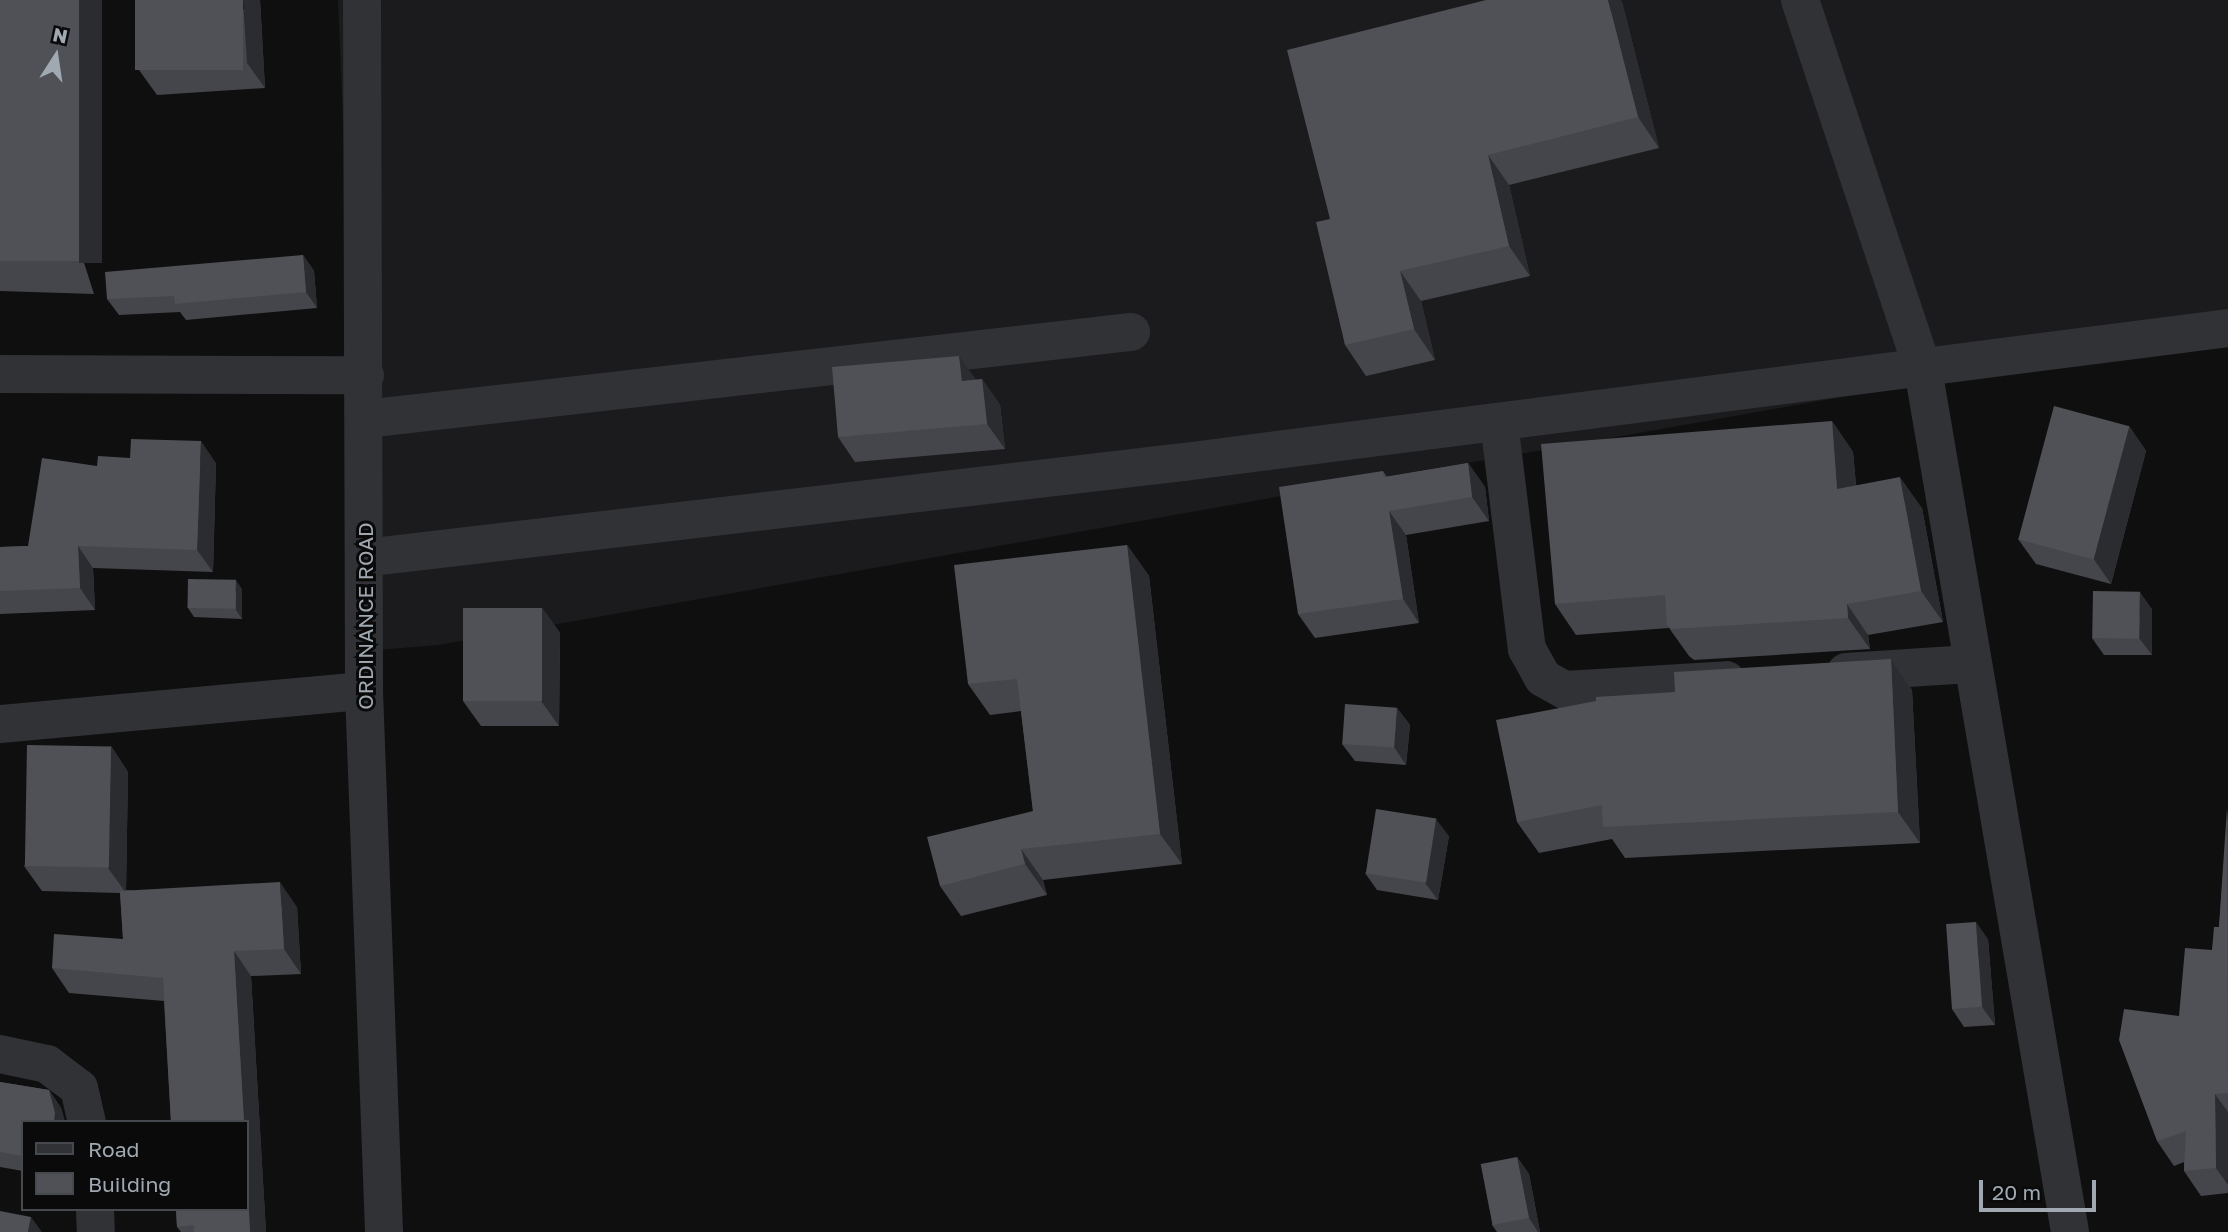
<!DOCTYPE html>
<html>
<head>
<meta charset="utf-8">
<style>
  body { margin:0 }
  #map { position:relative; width:2228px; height:1232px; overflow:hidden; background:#0f0f10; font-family:"Golos Text",sans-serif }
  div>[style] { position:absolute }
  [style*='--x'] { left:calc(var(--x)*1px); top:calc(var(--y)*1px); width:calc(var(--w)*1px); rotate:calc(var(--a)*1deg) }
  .built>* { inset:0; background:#1b1b1d }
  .minor>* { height:38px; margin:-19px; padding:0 19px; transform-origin:19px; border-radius:19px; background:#303235 }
  .wall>* { inset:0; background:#45464b }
  .shaded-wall>* { inset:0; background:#2b2c2f; transform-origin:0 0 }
  .building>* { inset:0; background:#4f5156; transform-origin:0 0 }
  span { translate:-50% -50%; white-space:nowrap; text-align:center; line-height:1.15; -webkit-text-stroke:6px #0a0a0b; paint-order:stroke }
  .street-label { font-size:21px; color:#a0a8b1 }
  .legend { position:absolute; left:21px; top:1120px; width:228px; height:91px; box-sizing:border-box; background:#0a0a0b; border:2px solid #46494d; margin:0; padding:9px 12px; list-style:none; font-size:21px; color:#a0a8b1 }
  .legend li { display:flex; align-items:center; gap:14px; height:35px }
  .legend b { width:35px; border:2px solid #46494d }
  .north { position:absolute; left:21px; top:21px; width:70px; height:70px; -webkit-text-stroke:5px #0a0a0b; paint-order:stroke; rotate:12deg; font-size:19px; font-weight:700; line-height:28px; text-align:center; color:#a0a8b1 }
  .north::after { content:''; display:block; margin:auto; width:24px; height:32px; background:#a0a8b1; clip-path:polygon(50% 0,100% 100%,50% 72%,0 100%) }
  .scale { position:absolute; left:1979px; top:1180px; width:117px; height:32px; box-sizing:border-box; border:4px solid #a0a8b1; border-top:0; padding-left:9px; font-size:21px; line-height:24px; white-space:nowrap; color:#a0a8b1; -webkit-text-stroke:5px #0a0a0b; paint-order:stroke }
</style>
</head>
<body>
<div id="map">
  <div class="built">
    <div style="clip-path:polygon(338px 0,2228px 0,2228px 344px,1950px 378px,438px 645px,365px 651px)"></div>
  </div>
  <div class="minor">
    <div style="--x:362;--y:0;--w:691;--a:89.83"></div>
    <div style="--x:364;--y:691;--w:541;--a:87.88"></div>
    <div style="--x:1800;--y:0;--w:389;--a:71.6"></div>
    <div style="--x:1923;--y:369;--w:875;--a:80.33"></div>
    <div style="--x:0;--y:374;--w:365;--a:0.2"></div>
    <div style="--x:365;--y:419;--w:771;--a:-6.48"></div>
    <div style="--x:1499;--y:422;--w:229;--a:83"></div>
    <div style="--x:1527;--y:649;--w:33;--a:61"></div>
    <div style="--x:1543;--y:678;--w:25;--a:29"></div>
    <div style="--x:1565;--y:690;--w:162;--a:-3.5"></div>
    <div style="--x:364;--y:558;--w:826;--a:-6.68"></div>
    <div style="--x:1184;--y:462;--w:1053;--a:-7.31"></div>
    <div style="--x:1846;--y:672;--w:124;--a:-3.7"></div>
    <div style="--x:0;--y:724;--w:365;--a:-5.2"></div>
    <div style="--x:0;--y:1054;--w:48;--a:12"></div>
    <div style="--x:47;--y:1064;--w:40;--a:37"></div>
    <div style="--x:79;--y:1088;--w:35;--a:77"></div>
    <div style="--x:95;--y:1209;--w:23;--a:88"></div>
  </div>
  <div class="wall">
    <div style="clip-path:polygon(0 0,94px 294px,0 291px)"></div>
    <div style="clip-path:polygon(260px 0,265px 88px,157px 95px,139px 70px)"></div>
    <div style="clip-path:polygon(1622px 2px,1659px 148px,1509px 185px,1530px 276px,1421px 301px,1435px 360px,1366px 376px,1345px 345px,1330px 219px)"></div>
    <div style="clip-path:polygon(303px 255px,314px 271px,317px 308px,186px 320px,180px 312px,119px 315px,107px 299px)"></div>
    <div style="clip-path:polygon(982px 379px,1000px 405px,1005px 449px,855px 462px,838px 437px,976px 380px)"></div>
    <div style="clip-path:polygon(1832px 421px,1853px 452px,1856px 485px,1922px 508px,1943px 622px,1868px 635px,1870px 649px,1694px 660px,1689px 656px,1669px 628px,1576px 635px,1555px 604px)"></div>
    <div style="clip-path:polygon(2129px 426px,2146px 451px,2111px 584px,2036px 564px,2018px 539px)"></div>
    <div style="clip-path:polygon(216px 463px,213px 572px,93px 568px,95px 610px,0 614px,0 547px,28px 546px,97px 466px)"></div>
    <div style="clip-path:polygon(1468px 463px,1485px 487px,1489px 521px,1406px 535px,1419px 623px,1315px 638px,1298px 614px,1383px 471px,1387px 477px)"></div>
    <div style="clip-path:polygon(1127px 545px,1149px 576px,1182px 864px,1043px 880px,1047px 895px,961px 916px,940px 886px,1033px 811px,1021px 711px,990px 715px,968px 684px)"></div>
    <div style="clip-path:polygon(242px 589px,242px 619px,194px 617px,188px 608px)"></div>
    <div style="clip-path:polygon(542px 608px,560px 633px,559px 726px,481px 726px,463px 701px)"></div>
    <div style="clip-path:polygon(2152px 609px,2152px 655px,2104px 655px,2092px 638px)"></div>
    <div style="clip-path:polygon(1891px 659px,1912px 690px,1920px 843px,1625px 858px,1612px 839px,1539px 853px,1517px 822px,1675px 692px)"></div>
    <div style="clip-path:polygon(1397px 708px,1410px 725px,1406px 765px,1355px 761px,1342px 744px)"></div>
    <div style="clip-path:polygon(111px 746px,128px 772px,126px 890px,297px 907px,301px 974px,251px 976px,266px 1232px,181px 1232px,177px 1227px,164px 1001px,69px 993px,52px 968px,123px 939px,120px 893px,42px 891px,24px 866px)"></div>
    <div style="clip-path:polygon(2228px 808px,2228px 1193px,2201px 1196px,2184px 1171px,2184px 1162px,2174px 1166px,2157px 1141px,2179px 1016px,2212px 950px,2219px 927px)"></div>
    <div style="clip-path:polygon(1449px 836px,1438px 900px,1377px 890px,1365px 873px)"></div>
    <div style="clip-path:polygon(1988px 939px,1995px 1025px,1964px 1027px,1952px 1009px)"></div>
    <div style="clip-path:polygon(0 1082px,49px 1090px,61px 1108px,65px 1122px,23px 1122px,23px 1171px,0 1167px)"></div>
    <div style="clip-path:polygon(1517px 1157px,1529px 1174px,1540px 1232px,1497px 1232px,1492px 1225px)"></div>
  </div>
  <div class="shaded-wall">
    <div style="left:79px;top:0;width:23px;height:263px"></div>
    <div style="clip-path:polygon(243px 0,260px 0,265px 88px,247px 63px)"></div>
    <div style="clip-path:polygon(1608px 0,1621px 0,1622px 2px,1659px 148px,1638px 117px)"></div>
    <div style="clip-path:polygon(1488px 155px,1509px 185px,1530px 276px,1509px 246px)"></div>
    <div style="clip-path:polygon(303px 255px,314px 271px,317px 308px,306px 292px)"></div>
    <div style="clip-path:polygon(1400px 271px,1421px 301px,1435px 360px,1414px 329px)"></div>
    <div style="clip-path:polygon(959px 356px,977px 381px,962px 381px)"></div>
    <div style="clip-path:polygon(982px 379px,1000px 405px,1005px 449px,987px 424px)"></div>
    <div style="clip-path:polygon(1832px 421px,1853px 452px,1859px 520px,1837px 489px)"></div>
    <div style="clip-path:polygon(2129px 426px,2146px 451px,2111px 584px,2093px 558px)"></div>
    <div style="clip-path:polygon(201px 441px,216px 463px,213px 572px,197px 550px)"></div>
    <div style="clip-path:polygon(1468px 463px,1485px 487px,1489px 521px,1472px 497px)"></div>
    <div style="clip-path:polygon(1900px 477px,1922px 508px,1943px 622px,1921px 591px)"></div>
    <div style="clip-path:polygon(1389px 511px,1406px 535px,1419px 623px,1403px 599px)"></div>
    <div style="clip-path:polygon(1127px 545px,1149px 576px,1182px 864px,1160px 834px)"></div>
    <div style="clip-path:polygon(78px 546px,93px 568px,95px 610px,80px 588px)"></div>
    <div style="clip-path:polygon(236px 580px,242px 589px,242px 619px,236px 610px)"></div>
    <div style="clip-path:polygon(2140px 592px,2152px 609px,2152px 655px,2139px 638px)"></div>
    <div style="clip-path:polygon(1847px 604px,1868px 635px,1870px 649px,1848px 618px)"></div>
    <div style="clip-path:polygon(542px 608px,560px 633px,559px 726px,541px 701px)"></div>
    <div style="clip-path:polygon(1891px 659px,1912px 690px,1920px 843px,1898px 812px)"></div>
    <div style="clip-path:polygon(1397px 708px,1410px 725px,1406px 765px,1394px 747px)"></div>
    <div style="clip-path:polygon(111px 746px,128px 772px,126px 893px,108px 868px)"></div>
    <div style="clip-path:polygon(1436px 819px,1449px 836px,1438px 900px,1425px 883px)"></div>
    <div style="clip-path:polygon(1021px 849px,1043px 880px,1047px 895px,1025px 864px)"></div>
    <div style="clip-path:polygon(280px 882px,297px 907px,301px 974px,284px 949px)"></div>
    <div style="clip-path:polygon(1976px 922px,1988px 939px,1995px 1025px,1982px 1007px)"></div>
    <div style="clip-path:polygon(234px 951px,251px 976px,266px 1232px,250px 1232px,247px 1176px,247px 1122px,244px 1122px)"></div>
    <div style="clip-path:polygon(49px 1090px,61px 1108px,65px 1122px,54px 1122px)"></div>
    <div style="clip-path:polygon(2215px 1094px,2228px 1112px,2228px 1185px,2216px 1168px)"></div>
    <div style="clip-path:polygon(1517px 1157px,1529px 1174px,1540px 1232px,1538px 1232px,1529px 1218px)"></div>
    <div style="clip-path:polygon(31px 1217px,42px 1232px,28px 1232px)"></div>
  </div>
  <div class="building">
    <div style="left:0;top:0;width:79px;height:261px"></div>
    <div style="left:135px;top:0;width:108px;height:70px"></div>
    <div style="clip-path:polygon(1486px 0,1608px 0,1638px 117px,1488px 155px,1509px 246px,1400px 271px,1414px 329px,1345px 345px,1316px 222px,1330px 219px,1287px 50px)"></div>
    <div style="clip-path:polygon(303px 255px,306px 292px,175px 304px,174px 296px,107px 299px,105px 272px)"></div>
    <div style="clip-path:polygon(959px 356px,962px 381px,982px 379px,987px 424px,838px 437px,832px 367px)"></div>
    <div style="left:2054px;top:406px;width:78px;height:138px;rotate:15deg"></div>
    <div style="clip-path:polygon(1832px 421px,1837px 489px,1900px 477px,1921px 591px,1847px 604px,1848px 618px,1672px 629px,1667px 625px,1665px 595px,1555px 604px,1541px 444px)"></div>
    <div style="clip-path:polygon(131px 439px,201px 441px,197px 550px,78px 546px,80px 588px,0 591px,0 547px,28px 546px,42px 458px,97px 466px,98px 456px,130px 458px)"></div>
    <div style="clip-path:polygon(1468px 463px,1472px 497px,1389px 511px,1403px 599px,1298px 614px,1279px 487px,1383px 471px,1384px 477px)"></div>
    <div style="clip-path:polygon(1127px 545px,1160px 834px,1021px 849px,1025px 864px,940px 886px,927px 837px,1033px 811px,1017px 679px,968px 684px,954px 565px)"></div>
    <div style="left:188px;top:579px;width:48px;height:29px;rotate:1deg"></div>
    <div style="left:2093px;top:591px;width:47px;height:47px;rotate:1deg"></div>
    <div style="left:463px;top:608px;width:79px;height:93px"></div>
    <div style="clip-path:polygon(1891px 659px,1898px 812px,1603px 827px,1602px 805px,1517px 822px,1496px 720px,1596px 701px,1596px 697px,1675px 692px,1674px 672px)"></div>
    <div style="left:1345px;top:704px;width:52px;height:40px;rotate:4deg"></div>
    <div style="left:27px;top:745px;width:84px;height:121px;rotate:1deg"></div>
    <div style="clip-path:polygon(2227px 808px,2228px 1093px,2215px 1094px,2216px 1168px,2184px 1171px,2186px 1131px,2157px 1141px,2119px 1040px,2124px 1009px,2179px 1016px,2185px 948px,2212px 950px,2214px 927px,2219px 927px)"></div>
    <div style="left:1376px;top:809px;width:61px;height:65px;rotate:9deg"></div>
    <div style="clip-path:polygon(280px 882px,284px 949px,234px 951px,244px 1122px,171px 1122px,163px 978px,52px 968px,54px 934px,123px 939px,120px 891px)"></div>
    <div style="left:1976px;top:922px;width:85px;height:30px;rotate:86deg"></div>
    <div style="clip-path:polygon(0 1082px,49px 1090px,55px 1113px,54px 1122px,23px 1122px,23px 1156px,0 1152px)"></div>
    <div style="left:1517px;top:1157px;width:62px;height:37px;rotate:79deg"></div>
    <div style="clip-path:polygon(247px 1176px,250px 1232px,194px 1232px,194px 1225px,177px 1227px,176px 1209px,247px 1209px)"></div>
    <div style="clip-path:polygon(0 1211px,31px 1217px,28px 1232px,0 1232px)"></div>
  </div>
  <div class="street-label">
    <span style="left:365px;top:616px;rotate:-90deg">ORDINANCE ROAD</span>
  </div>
  <ul class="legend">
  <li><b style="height:9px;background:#303235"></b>Road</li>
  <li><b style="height:19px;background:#4f5156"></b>Building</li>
  </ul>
  <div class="north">N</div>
  <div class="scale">20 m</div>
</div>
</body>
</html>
